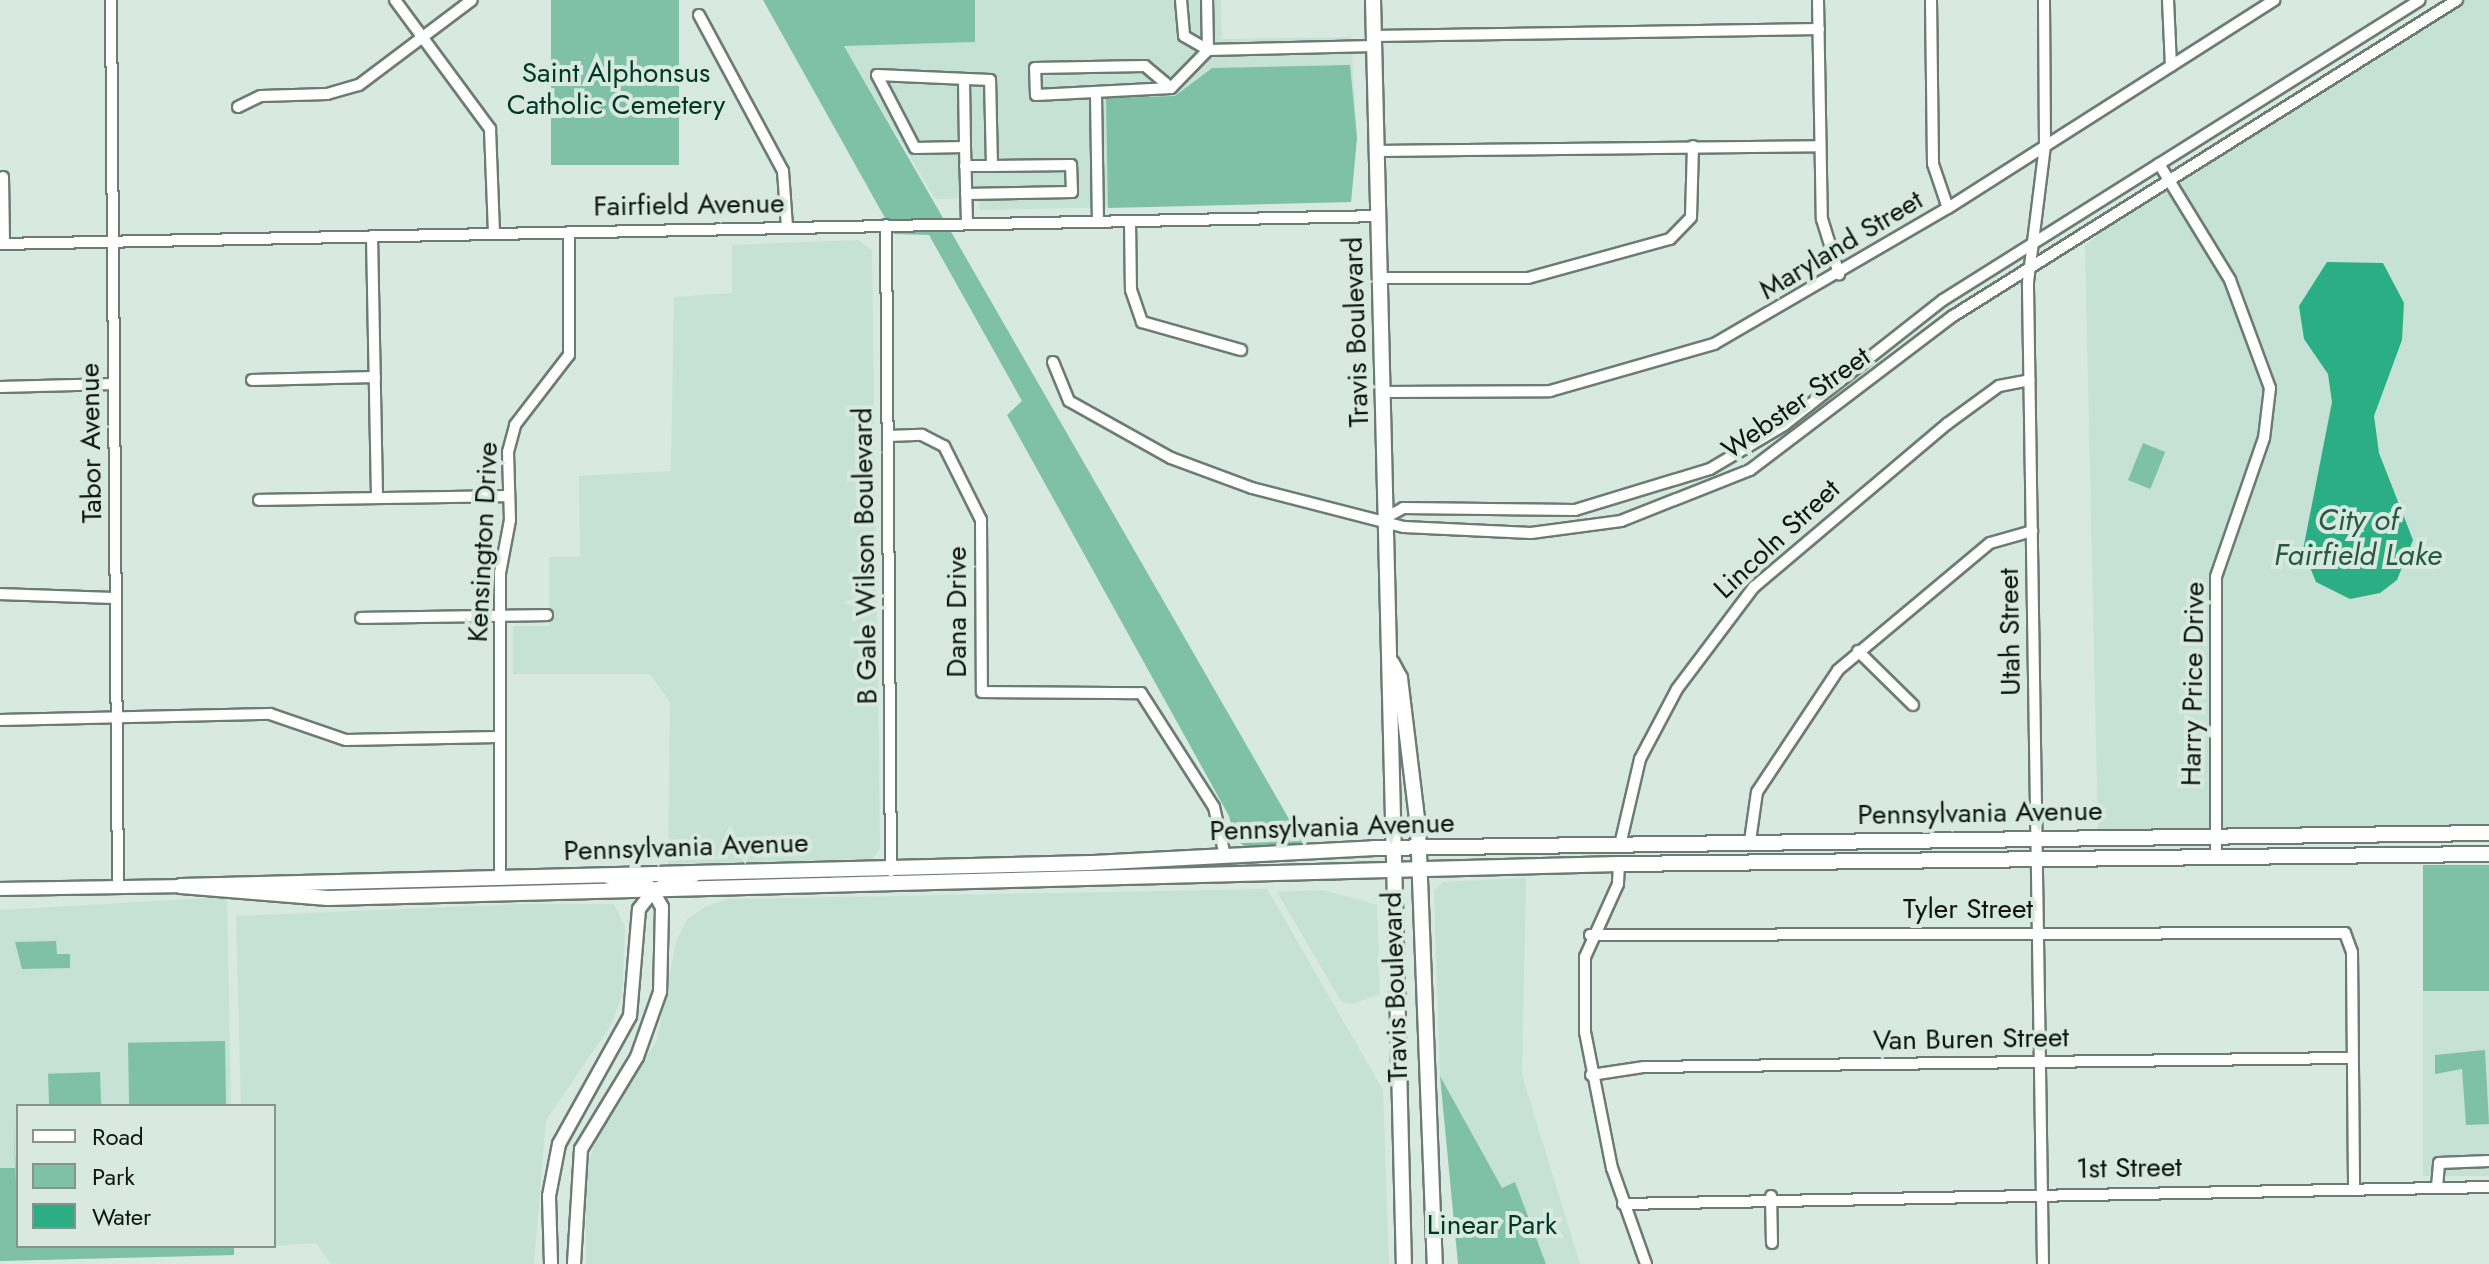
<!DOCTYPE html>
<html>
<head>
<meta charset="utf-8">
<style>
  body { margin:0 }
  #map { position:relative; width:2489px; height:1264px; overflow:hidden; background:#d7e9e1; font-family:Jost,sans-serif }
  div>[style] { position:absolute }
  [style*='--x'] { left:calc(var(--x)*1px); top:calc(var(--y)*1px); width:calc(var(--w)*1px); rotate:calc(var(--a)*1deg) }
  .built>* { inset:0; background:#c6e1d5; transform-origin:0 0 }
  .green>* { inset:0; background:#7fc1a6; transform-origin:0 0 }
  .water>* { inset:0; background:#2bae84 }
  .roads { filter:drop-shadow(2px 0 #6c7c75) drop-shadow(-2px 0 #6c7c75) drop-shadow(0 2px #6c7c75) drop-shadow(0 -2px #6c7c75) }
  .minor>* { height:10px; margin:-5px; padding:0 5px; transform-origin:5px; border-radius:5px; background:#fff }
  .tertiary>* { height:12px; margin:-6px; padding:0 6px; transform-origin:6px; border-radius:6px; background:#fff }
  .secondary>* { height:14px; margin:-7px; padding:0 7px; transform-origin:7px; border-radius:7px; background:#fff }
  span { translate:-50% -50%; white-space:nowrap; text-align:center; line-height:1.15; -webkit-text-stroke:8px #d7e9e1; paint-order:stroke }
  .park-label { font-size:28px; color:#003727 }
  .street-label { font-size:28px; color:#0f1512 }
  .water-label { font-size:30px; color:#275946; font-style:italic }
  .legend { position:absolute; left:16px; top:1104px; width:260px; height:144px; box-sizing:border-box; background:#d7e9e1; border:2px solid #87948e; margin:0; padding:10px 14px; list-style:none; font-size:24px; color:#0f1512 }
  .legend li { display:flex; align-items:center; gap:16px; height:40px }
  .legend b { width:40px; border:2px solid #87948e }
</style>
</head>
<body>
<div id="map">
  <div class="built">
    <div style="clip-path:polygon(975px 0,1221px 0,1222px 39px,1351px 37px,1357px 138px,1351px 202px,980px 210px,979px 198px,935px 199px,844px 46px,975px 42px)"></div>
    <div style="clip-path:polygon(2452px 0,2489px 0,2489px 829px,2098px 832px,2085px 246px,2168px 174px)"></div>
    <div style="clip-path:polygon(858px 240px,872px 250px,880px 849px,872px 859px,668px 864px,670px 702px,650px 674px,513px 674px,513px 626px,549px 626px,549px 557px,580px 557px,579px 476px,671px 471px,674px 297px,732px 293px,732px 245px)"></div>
    <div style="left:2489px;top:865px;width:311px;height:66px;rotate:90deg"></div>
    <div style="clip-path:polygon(1526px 878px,1522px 1075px,1580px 1264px,1546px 1264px,1515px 1183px,1502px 1189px,1440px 1076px,1434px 890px,1443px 882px)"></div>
    <div style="clip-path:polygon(1267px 889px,1383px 1090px,1389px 1264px,586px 1264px,586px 1169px,598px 1135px,657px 1040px,676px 942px,687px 919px,707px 906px,729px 899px)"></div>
    <div style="clip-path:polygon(1323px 890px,1377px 905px,1380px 994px,1352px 1004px,1341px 1001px,1277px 892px)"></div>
    <div style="clip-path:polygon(227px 897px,231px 1106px,18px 1106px,18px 1246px,234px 1246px,234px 1255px,0 1261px,0 910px)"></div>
    <div style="clip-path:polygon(522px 904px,614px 904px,625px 927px,622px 996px,611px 1025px,546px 1120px,534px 1264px,331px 1264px,316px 1243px,274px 1246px,274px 1106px,241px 1106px,236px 916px)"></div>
  </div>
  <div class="green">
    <div style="left:551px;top:0;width:128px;height:165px"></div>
    <div style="clip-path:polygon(763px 0,975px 0,975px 42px,844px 46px,1304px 845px,1246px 847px,1235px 840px,1229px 816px,1007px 415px,1022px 401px,929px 235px,894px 234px)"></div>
    <div style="clip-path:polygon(1350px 65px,1357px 138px,1351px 202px,1108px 208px,1106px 98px,1175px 96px,1212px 68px)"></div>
    <div style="left:2143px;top:443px;width:24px;height:40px;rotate:22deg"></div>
    <div style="left:2489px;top:865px;width:126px;height:66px;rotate:90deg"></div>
    <div style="clip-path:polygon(56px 941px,57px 954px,70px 954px,70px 968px,22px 969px,15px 942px)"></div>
    <div style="left:225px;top:1041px;width:65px;height:97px;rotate:89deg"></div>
    <div style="clip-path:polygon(2485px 1050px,2489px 1124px,2466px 1125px,2462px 1069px,2435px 1074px,2435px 1055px)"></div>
    <div style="left:100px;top:1072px;width:34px;height:52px;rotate:88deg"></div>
    <div style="clip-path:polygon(1440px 1076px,1502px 1188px,1515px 1182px,1546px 1264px,1458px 1264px)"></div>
    <div style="clip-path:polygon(14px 1120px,18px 1246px,234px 1246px,234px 1255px,0 1261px,0 1168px,15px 1168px)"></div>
  </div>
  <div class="water">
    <div style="clip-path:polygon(2327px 262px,2383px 263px,2404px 303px,2402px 340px,2374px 416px,2379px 453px,2413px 540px,2397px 580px,2380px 593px,2350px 599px,2316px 582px,2303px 550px,2332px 402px,2328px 374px,2304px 339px,2299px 306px)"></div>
  </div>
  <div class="roads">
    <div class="minor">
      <div style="--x:111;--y:0;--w:886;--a:89.55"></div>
      <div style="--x:395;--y:0;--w:160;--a:53.6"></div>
      <div style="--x:490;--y:129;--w:104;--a:87.8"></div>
      <div style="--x:1181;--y:0;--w:36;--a:85"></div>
      <div style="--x:1184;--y:36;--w:28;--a:30"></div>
      <div style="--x:1208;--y:50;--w:50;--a:-91.1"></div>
      <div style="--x:1818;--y:0;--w:219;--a:89"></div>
      <div style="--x:1822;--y:219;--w:58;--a:72.8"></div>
      <div style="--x:1931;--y:0;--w:164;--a:89.3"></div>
      <div style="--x:1933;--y:164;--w:46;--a:71.2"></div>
      <div style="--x:2168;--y:0;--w:66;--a:87.4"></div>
      <div style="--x:699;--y:15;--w:177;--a:61.7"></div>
      <div style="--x:783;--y:171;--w:56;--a:85.9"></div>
      <div style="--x:1374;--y:36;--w:445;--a:-0.9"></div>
      <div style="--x:1145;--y:66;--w:34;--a:40"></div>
      <div style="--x:1171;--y:88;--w:135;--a:177"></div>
      <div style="--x:1036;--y:95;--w:27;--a:-92"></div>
      <div style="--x:1035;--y:68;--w:110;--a:-1"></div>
      <div style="--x:964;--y:81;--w:66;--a:89.1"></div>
      <div style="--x:1171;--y:88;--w:53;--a:-45.8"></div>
      <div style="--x:1208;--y:50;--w:166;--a:-1.4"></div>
      <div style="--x:1096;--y:95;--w:126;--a:89.1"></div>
      <div style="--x:238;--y:107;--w:25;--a:-26"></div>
      <div style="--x:261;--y:96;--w:66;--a:-1.7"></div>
      <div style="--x:327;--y:94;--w:33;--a:-16"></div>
      <div style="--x:359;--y:85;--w:141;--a:-37"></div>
      <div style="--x:1377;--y:151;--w:443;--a:-0.6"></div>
      <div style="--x:2159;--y:164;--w:136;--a:58.5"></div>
      <div style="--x:2230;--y:280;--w:115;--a:69.7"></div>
      <div style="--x:2270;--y:388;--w:50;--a:96.8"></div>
      <div style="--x:2264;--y:438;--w:147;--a:109.1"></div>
      <div style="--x:2216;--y:577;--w:280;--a:90"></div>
      <div style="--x:965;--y:166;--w:27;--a:0"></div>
      <div style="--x:992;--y:166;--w:86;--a:-91.3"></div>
      <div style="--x:990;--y:80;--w:113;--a:-177.5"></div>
      <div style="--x:877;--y:75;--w:82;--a:62.5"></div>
      <div style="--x:915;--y:148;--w:50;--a:-1.1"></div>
      <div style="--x:965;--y:147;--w:77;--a:88.5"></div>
      <div style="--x:3;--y:177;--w:67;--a:89.1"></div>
      <div style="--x:966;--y:194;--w:106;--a:-1.1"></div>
      <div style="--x:1072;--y:192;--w:27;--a:-92"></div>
      <div style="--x:1071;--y:165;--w:79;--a:179.3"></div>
      <div style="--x:1130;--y:221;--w:69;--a:89.2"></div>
      <div style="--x:1131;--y:290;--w:34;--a:71"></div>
      <div style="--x:1142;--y:322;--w:103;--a:15.8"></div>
      <div style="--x:886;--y:225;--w:646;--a:89.56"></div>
      <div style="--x:372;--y:236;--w:262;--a:88.9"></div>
      <div style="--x:0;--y:244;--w:1379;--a:-1.16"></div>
      <div style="--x:1381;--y:278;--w:147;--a:0"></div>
      <div style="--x:1528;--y:278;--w:147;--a:-15.4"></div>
      <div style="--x:1670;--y:239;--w:30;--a:-46"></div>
      <div style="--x:1691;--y:217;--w:71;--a:-88.4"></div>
      <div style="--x:1053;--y:362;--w:42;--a:67.7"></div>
      <div style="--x:1069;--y:401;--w:117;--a:29.2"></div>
      <div style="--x:1171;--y:458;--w:86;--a:20.3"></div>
      <div style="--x:1252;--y:488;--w:157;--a:14.4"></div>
      <div style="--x:1404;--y:527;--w:127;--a:2.7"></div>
      <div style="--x:1531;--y:533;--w:91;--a:-7.6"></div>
      <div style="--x:1621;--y:521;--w:139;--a:-21.6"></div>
      <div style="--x:1750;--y:470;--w:255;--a:-37.2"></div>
      <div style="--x:1953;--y:316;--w:595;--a:-32.09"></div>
      <div style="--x:252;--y:380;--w:123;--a:-1.4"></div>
      <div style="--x:0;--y:387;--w:114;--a:-1.5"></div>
      <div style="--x:1384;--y:392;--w:166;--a:-0.3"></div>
      <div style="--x:1550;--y:391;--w:171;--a:-16"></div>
      <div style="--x:1714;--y:344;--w:271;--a:-30.2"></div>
      <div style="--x:1948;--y:208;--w:387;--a:-32.5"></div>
      <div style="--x:888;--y:436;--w:34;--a:-2"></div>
      <div style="--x:922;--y:435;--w:25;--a:27"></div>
      <div style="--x:944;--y:446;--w:83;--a:63.4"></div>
      <div style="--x:981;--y:520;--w:172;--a:89.7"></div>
      <div style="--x:982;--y:692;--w:159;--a:0.4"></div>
      <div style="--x:1141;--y:693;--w:135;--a:57.4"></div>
      <div style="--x:1214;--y:807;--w:50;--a:77.3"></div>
      <div style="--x:259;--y:500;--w:250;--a:-0.9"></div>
      <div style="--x:1387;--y:517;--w:18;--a:-29"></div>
      <div style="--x:1403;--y:508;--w:172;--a:0.7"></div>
      <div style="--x:1575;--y:510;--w:141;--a:-16.9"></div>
      <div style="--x:1710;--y:469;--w:86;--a:-30.7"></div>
      <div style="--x:1784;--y:425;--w:202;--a:-38.2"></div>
      <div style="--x:1943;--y:300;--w:563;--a:-32.17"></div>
      <div style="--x:0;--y:594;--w:116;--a:2"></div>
      <div style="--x:361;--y:618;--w:186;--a:-0.9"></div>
      <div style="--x:1858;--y:651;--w:77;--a:44.5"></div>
      <div style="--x:0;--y:720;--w:270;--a:-1.3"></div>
      <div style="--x:270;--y:714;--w:80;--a:18.9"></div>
      <div style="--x:346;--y:740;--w:152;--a:-1.1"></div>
      <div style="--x:1750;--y:841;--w:49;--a:-81.9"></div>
      <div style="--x:1757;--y:792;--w:146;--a:-56.4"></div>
      <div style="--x:1838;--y:670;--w:198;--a:-39.9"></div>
      <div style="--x:1990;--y:543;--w:44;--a:-15.9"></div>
      <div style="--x:1620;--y:845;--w:88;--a:-76.9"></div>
      <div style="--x:1640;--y:759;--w:79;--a:-62.1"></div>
      <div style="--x:1677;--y:689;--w:128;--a:-53"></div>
      <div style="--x:1754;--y:587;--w:253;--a:-40.2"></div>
      <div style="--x:1947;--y:424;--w:64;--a:-36.2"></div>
      <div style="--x:1999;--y:386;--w:31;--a:-11"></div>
      <div style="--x:1619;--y:864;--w:20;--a:93"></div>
      <div style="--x:1618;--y:884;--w:80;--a:114.3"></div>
      <div style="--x:1585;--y:957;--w:75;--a:90"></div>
      <div style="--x:1585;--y:1032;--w:139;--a:78.8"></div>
      <div style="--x:1612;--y:1168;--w:102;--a:70.5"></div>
      <div style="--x:500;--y:875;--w:302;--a:-90"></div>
      <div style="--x:500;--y:573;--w:54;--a:-79.3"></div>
      <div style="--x:510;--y:520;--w:68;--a:-91.7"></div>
      <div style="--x:508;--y:452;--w:28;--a:-75"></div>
      <div style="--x:515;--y:425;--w:88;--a:-52.4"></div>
      <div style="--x:569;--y:355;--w:123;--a:-90"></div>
      <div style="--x:1590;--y:935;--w:755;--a:-0.15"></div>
      <div style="--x:2345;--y:933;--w:20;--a:70"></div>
      <div style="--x:2352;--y:952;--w:236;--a:89.5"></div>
      <div style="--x:1591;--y:1075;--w:54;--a:-8.6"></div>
      <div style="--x:1644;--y:1067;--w:708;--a:-0.73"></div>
      <div style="--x:2437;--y:1187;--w:24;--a:-85"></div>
      <div style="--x:2439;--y:1163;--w:50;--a:-2.3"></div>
      <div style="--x:1771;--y:1196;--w:47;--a:88.8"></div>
      <div style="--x:1623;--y:1204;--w:866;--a:-1.12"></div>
      <div style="--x:2043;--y:1264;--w:982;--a:-90.88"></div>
      <div style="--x:2028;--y:282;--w:137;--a:-82.9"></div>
      <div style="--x:2045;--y:146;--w:146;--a:-90.4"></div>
    </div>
    <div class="tertiary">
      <div style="--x:0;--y:889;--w:181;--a:-0.9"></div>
      <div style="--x:551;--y:1264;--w:68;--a:-91.7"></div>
      <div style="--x:549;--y:1196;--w:53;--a:-79.1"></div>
      <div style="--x:559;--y:1144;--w:146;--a:-61"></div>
      <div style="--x:630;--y:1016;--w:107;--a:-85.2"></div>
      <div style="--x:639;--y:909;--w:23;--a:-52"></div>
      <div style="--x:653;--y:891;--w:18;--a:61"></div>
      <div style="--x:662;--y:907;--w:85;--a:91.3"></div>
      <div style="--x:660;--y:992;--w:69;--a:109.5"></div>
      <div style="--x:637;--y:1057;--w:108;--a:121.3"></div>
      <div style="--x:581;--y:1149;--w:115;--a:93.5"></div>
    </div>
    <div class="secondary">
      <div style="--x:1373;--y:0;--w:1264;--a:88.6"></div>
      <div style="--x:1392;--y:663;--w:17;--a:62"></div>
      <div style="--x:1400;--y:678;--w:150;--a:83.1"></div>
      <div style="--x:1418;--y:827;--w:437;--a:87.8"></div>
      <div style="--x:610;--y:877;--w:30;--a:6"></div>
      <div style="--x:640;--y:880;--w:17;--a:40"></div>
      <div style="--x:181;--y:886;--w:910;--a:-1.45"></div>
      <div style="--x:1091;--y:863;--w:282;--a:-3"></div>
      <div style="--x:1373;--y:848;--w:1116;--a:-0.77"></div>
      <div style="--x:181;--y:886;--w:147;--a:4.7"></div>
      <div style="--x:328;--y:898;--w:1291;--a:-1.51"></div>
      <div style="--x:1619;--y:864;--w:870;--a:-0.66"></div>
      <div style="--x:653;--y:891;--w:45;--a:-22"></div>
    </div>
  </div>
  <div class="park-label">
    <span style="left:616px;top:89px">Saint Alphonsus<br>Catholic Cemetery</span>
    <span style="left:1492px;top:1225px">Linear Park</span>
  </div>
  <div class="street-label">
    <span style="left:689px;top:205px;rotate:-1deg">Fairfield Avenue</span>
    <span style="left:1841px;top:245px;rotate:-31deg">Maryland Street</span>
    <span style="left:1356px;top:332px;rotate:-92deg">Travis Boulevard</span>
    <span style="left:1796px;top:403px;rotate:-35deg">Webster Street</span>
    <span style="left:91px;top:443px;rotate:-91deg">Tabor Avenue</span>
    <span style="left:1777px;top:539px;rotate:-43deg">Lincoln Street</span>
    <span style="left:483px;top:542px;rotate:-87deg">Kensington Drive</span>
    <span style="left:865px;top:556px;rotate:-91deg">B Gale Wilson Boulevard</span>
    <span style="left:957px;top:612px;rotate:-90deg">Dana Drive</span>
    <span style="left:2010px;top:632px;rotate:-91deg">Utah Street</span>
    <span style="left:2193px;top:684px;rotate:-89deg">Harry Price Drive</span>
    <span style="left:1980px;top:813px;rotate:-1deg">Pennsylvania Avenue</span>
    <span style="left:1332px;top:827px;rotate:-2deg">Pennsylvania Avenue</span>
    <span style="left:686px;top:847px;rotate:-2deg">Pennsylvania Avenue</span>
    <span style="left:1968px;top:909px">Tyler Street</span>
    <span style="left:1395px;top:987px;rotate:-92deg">Travis Boulevard</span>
    <span style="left:1971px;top:1039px;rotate:-1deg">Van Buren Street</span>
    <span style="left:2129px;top:1168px;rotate:-1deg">1st Street</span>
  </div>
  <div class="water-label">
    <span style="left:2358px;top:537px">City of<br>Fairfield Lake</span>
  </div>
  <ul class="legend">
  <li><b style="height:10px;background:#fff"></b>Road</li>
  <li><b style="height:22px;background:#7fc1a6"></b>Park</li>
  <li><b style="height:22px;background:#2bae84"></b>Water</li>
  </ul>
</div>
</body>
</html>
